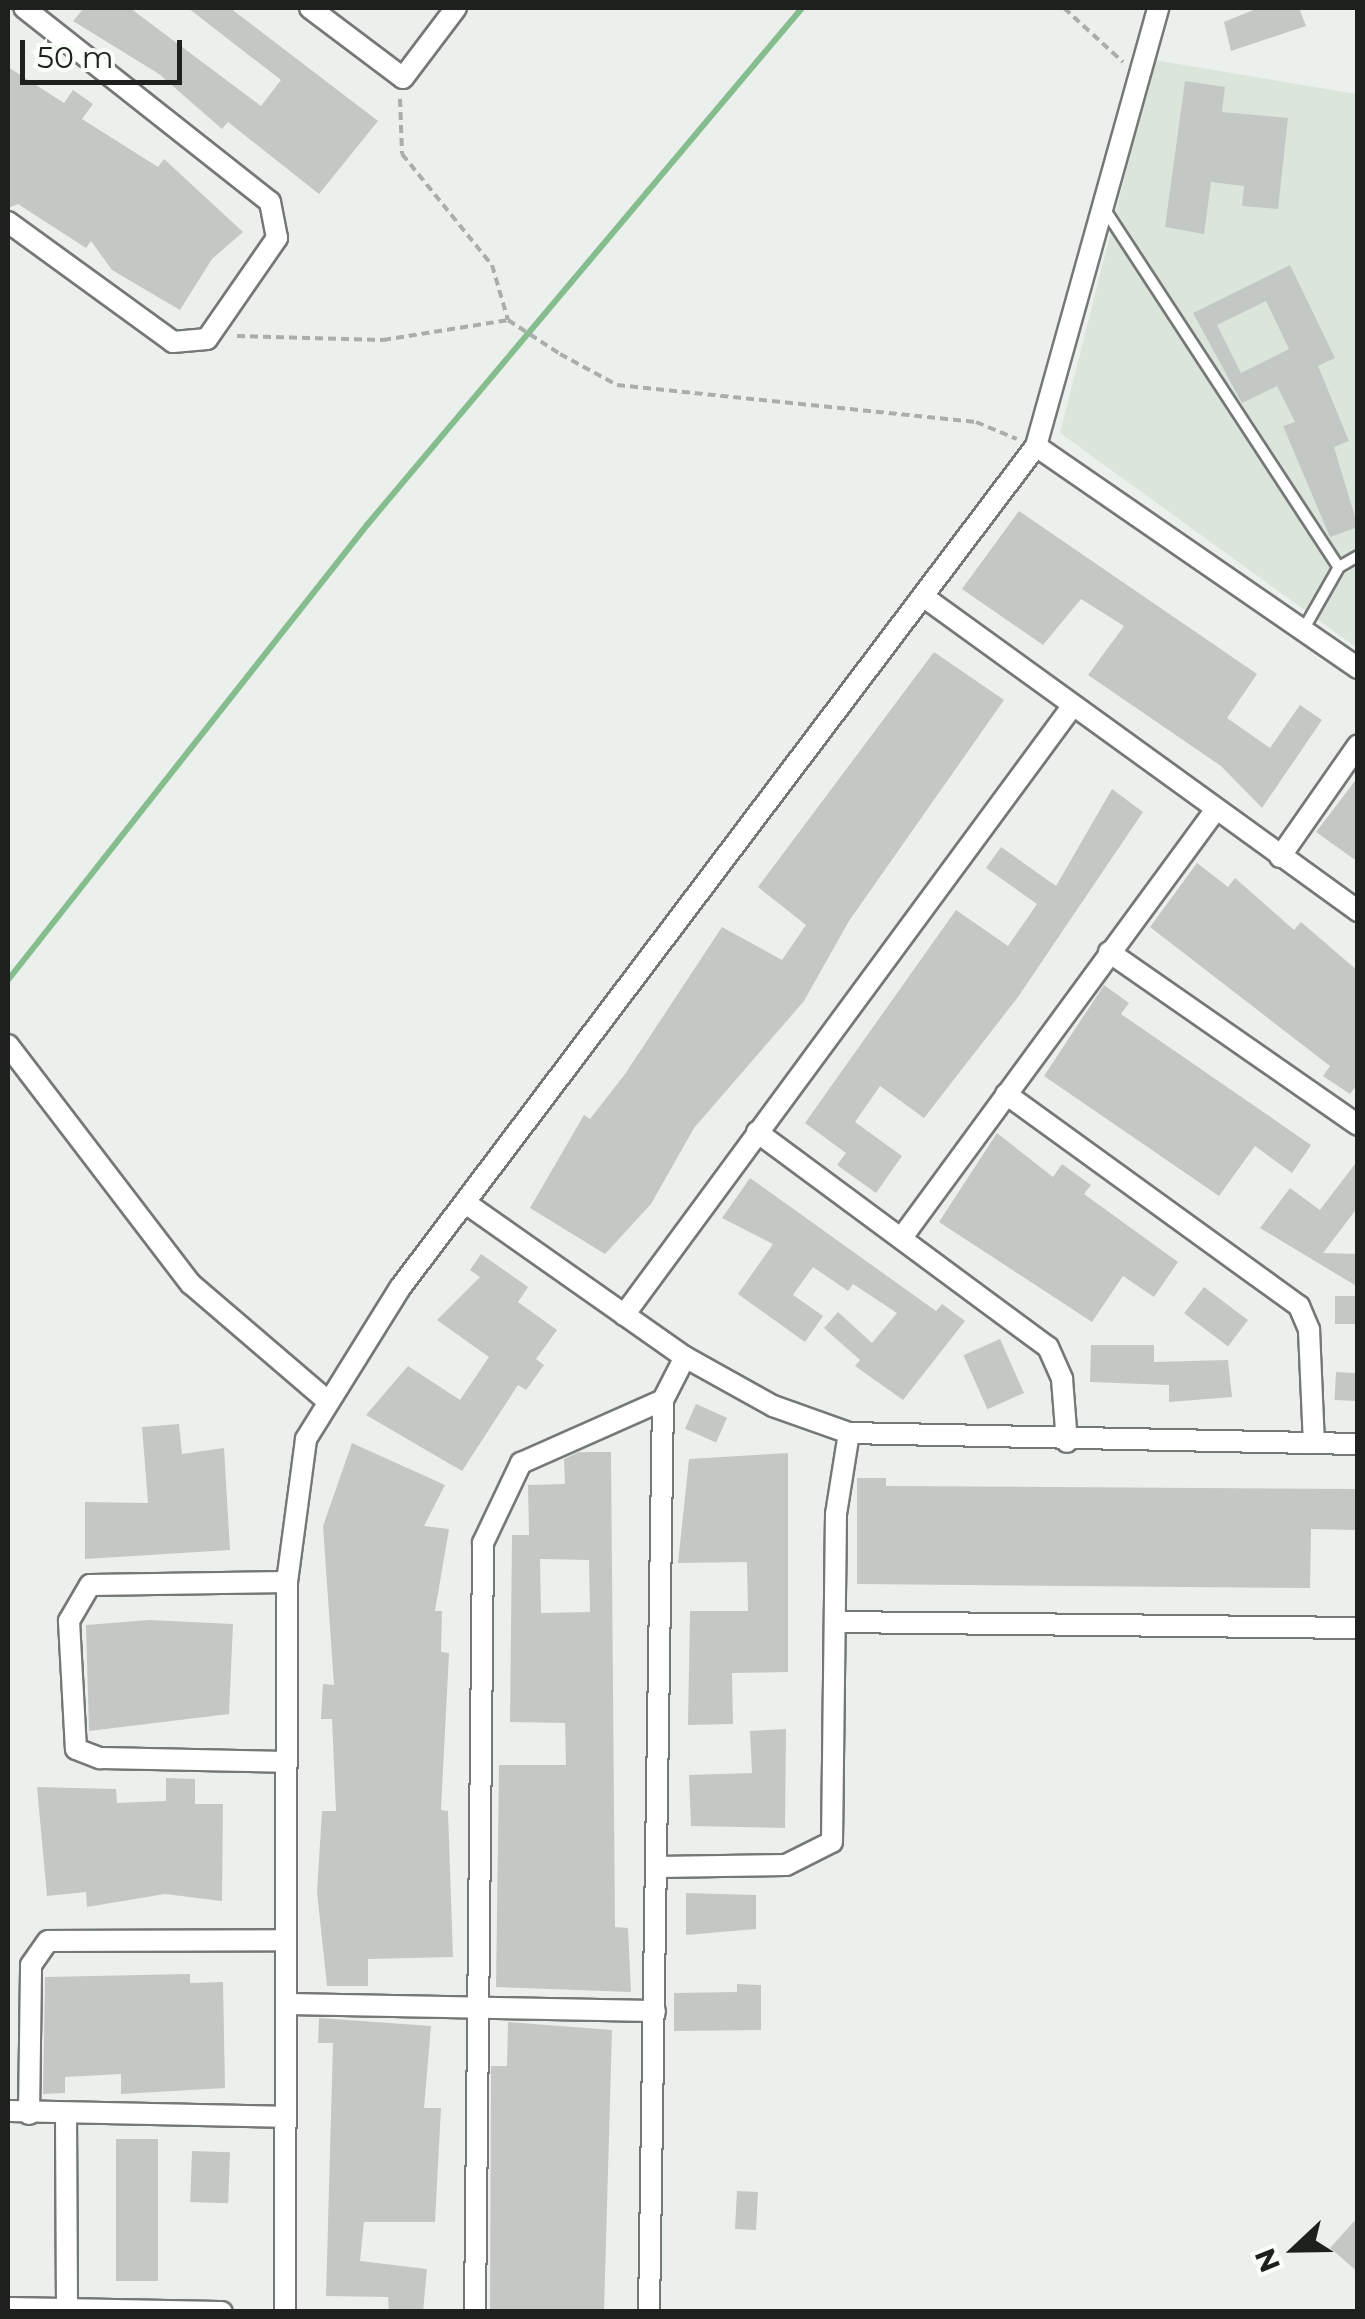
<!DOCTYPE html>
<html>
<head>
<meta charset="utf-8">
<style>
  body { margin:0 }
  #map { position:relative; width:1365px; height:2319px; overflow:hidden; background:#ecf0ec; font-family:Montserrat,sans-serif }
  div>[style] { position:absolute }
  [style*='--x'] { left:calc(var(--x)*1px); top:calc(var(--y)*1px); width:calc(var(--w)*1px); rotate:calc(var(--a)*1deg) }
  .built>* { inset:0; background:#dbe5dc }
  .stream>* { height:6px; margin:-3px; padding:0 3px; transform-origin:3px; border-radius:3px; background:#86bd8f }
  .building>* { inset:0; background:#c4c8c4; transform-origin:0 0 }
  .path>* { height:4px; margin-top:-2px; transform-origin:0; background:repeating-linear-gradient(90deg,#aaaeaa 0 8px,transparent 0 13px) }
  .roads { filter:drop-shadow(2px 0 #757976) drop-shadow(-2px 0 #757976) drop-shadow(0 2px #757976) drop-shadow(0 -2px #757976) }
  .lane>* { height:10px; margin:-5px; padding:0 5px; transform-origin:5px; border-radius:5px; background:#fff }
  .street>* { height:20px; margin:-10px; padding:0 10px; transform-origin:10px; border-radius:10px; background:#fff }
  span { translate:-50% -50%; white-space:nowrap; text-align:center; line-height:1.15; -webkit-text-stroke:8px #f9fef9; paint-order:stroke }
  .frame { position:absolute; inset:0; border:10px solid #1e201e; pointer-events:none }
  .north { position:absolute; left:1245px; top:2199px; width:100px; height:100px; -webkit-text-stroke:8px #f9fef9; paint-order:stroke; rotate:248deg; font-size:28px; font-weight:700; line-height:40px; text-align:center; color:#1e201e }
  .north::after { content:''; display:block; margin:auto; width:35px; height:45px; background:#1e201e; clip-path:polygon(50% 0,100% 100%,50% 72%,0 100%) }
  .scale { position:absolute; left:20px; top:40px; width:162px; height:45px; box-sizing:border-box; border:5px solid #1e201e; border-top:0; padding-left:12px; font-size:30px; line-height:35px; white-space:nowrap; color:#1e201e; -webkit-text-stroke:8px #f9fef9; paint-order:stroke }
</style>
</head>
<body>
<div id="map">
  <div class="built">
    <div style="clip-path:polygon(1154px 60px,1356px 94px,1357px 648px,1060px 433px)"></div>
  </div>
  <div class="stream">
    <div style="--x:8;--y:980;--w:580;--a:-51.73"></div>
    <div style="--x:367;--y:525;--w:676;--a:-49.92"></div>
  </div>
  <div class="building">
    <div style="clip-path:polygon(84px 8px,130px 8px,261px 106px,281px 80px,188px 8px,230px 8px,378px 121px,319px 194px,228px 122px,222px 129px,159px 74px,73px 21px)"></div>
    <div style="clip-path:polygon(1258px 8px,1299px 8px,1306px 26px,1231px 51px,1224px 22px)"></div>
    <div style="clip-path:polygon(8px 67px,64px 103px,73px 90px,93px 104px,82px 119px,158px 167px,164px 159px,243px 232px,212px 259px,180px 310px,112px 270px,91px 241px,86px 248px,18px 204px,8px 208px)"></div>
    <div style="clip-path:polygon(1185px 81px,1225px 87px,1222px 112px,1288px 118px,1278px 209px,1242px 206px,1244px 186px,1211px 182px,1204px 234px,1165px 227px)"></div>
    <div style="clip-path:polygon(evenodd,1290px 265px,1335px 358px,1318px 366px,1349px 441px,1334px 447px,1358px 527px,1330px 537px,1283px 426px,1295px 422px,1277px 386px,1242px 403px,1193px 313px,1290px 265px,1266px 301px,1289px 349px,1241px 373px,1217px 325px,1266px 301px)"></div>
    <div style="clip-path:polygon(1019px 511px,1257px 674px,1227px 718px,1270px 748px,1300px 705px,1322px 720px,1262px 808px,1221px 766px,1088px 675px,1124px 626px,1081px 599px,1043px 645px,962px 589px)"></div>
    <div style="clip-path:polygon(934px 652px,1004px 700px,849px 921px,804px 1001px,694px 1128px,651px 1204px,605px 1254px,530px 1208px,584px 1115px,590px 1119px,625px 1074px,722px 927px,782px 960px,806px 925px,758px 887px)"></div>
    <div style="clip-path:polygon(1358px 777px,1358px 862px,1316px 832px)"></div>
    <div style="clip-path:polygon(1112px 789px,1143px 812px,1018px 997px,924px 1118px,880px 1086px,855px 1122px,902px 1156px,876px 1193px,837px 1165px,846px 1153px,805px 1123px,956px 910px,1008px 946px,1037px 904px,986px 868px,1001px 847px,1056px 886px)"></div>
    <div style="clip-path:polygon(1197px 863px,1228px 887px,1235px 878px,1294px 930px,1301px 922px,1358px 971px,1358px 1083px,1350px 1094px,1323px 1076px,1330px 1066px,1150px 927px)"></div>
    <div style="clip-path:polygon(1104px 985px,1129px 1003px,1121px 1014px,1311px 1145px,1292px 1173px,1255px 1146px,1219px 1196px,1044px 1076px)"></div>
    <div style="clip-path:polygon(997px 1133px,1053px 1177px,1062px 1164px,1091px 1185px,1084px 1194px,1178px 1262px,1154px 1297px,1123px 1276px,1092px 1322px,939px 1222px)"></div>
    <div style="clip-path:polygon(1358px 1160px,1358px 1207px,1323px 1253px,1358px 1254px,1358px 1287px,1260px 1228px,1290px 1188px,1320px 1210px)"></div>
    <div style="clip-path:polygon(750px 1178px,936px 1311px,942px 1304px,965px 1321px,903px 1400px,855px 1366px,860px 1360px,824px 1328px,838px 1312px,872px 1343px,897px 1313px,853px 1284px,848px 1291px,813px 1267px,793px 1295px,823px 1316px,805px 1342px,738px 1294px,773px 1244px,722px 1218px)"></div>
    <div style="clip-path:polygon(481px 1254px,528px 1287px,518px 1302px,557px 1330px,536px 1359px,544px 1365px,526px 1390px,518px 1385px,462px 1471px,366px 1415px,408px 1366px,460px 1400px,489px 1357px,437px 1320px,480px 1277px,470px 1270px)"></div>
    <div style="left:1204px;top:1287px;width:55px;height:33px;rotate:37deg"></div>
    <div style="left:1358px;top:1296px;width:28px;height:23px;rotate:90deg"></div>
    <div style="left:1000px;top:1339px;width:59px;height:40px;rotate:66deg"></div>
    <div style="clip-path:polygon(1091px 1345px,1154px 1345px,1154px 1362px,1228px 1360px,1232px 1397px,1169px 1402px,1169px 1385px,1090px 1382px)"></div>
    <div style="left:1336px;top:1372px;width:22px;height:28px;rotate:3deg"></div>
    <div style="left:696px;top:1404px;width:34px;height:27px;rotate:24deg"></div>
    <div style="clip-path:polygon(179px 1424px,182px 1454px,224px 1448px,230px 1550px,85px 1559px,85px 1502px,148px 1503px,142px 1427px)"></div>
    <div style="clip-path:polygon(352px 1443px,445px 1485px,424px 1526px,449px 1529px,435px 1611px,442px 1611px,441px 1652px,449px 1653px,441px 1810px,448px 1811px,453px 1957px,368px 1959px,368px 1986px,327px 1986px,317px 1892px,322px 1811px,336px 1811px,332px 1719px,321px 1719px,323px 1684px,334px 1685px,323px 1526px)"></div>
    <div style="clip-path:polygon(evenodd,579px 1452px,611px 1452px,615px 1927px,628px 1928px,631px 1992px,496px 1987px,499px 1765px,566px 1765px,565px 1723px,510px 1722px,512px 1535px,529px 1535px,528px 1485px,565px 1484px,564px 1459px,579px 1452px,540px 1559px,589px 1560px,590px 1612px,541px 1613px,540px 1559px)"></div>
    <div style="clip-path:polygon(788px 1453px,788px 1672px,732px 1673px,733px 1724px,688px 1725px,690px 1611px,748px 1611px,747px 1562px,678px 1563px,689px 1459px)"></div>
    <div style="clip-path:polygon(857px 1478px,886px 1478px,886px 1486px,1357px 1489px,1357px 1530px,1311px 1529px,1310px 1588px,857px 1584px)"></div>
    <div style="clip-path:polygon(149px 1620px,233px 1624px,229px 1714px,89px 1731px,86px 1625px)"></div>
    <div style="clip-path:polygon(786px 1729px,785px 1828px,691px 1826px,689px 1775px,752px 1773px,750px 1731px)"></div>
    <div style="clip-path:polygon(166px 1778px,195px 1779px,195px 1804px,223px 1804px,222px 1901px,165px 1894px,87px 1907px,86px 1892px,47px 1896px,37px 1787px,116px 1789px,117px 1803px,166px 1801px)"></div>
    <div style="clip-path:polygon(686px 1893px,756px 1895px,756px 1929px,686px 1935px)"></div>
    <div style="clip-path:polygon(190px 1974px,190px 1983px,223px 1982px,225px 2088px,121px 2094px,121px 2074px,65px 2077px,65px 2093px,43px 2094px,45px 1977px)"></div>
    <div style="clip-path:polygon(737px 1984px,761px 1985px,761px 2030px,674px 2031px,674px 1993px,737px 1992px)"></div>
    <div style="clip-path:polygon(319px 2018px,431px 2026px,424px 2108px,441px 2108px,435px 2222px,364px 2222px,360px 2261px,427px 2269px,423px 2312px,389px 2312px,388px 2297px,326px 2296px,333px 2043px,318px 2043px)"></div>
    <div style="clip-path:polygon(508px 2022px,612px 2030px,604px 2312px,490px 2312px,491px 2066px,507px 2066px)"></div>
    <div style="left:116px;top:2139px;width:42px;height:142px"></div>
    <div style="left:192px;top:2151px;width:38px;height:51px;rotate:2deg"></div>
    <div style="left:737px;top:2191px;width:21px;height:38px;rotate:3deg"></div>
    <div style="clip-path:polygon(1358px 2217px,1358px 2272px,1330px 2248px)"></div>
  </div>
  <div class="path">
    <div style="--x:1064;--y:8;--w:80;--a:42.5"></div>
    <div style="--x:400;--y:99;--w:55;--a:87.9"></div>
    <div style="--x:402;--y:154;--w:143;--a:51"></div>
    <div style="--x:492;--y:265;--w:57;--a:73.8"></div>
    <div style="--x:508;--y:320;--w:62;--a:33.2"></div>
    <div style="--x:560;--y:354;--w:65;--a:28.5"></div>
    <div style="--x:617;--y:385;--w:361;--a:5.9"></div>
    <div style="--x:976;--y:422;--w:44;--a:22.5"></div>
    <div style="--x:237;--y:336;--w:146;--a:1.6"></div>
    <div style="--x:383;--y:340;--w:127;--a:-9.1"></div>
  </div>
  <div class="roads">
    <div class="lane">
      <div style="--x:1103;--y:207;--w:430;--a:56.8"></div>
      <div style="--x:1339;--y:567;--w:73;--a:119.7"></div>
      <div style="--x:1339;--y:567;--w:22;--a:-30"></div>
    </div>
    <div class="street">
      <div style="--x:310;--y:8;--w:116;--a:37"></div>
      <div style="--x:403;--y:78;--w:88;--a:-52.9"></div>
      <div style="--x:8;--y:222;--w:204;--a:36"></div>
      <div style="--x:173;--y:342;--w:34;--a:-5"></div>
      <div style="--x:207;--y:339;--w:123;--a:-55.3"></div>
      <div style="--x:277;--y:238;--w:37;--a:-101"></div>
      <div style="--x:270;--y:202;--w:313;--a:-141.7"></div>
      <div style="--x:1036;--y:446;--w:391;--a:34.6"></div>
      <div style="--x:924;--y:597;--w:536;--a:35.89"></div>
      <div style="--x:1280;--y:857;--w:136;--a:-55.1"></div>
      <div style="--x:1109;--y:952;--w:303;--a:34.8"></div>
      <div style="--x:8;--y:1045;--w:301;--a:52.6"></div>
      <div style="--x:191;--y:1284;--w:175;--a:40.6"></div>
      <div style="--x:1006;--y:1094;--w:362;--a:35.9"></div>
      <div style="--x:1299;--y:1306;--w:26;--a:67"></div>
      <div style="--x:1309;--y:1330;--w:113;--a:87.5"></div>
      <div style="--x:757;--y:1132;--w:362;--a:36.5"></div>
      <div style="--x:1048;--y:1347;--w:35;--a:66"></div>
      <div style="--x:1062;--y:1379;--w:63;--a:85.5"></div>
      <div style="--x:467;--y:1204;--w:266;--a:35.1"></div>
      <div style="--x:685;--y:1357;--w:101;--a:29.1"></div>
      <div style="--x:773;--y:1406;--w:81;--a:19.6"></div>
      <div style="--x:849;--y:1433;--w:509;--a:1.24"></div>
      <div style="--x:903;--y:1236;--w:526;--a:-53.74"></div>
      <div style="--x:624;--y:1315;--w:754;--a:-53.63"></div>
      <div style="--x:287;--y:1582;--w:197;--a:179.1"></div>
      <div style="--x:90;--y:1585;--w:42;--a:120.3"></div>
      <div style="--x:69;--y:1621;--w:128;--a:86.9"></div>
      <div style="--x:76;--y:1749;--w:26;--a:21"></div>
      <div style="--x:100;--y:1758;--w:187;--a:1.2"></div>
      <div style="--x:837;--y:1622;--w:521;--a:0.66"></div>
      <div style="--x:658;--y:1867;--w:128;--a:-0.9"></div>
      <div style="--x:786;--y:1865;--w:51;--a:-26.6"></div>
      <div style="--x:832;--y:1842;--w:328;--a:-89.3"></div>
      <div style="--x:836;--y:1514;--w:82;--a:-80.9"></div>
      <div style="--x:286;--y:2004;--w:369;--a:1.1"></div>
      <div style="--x:8;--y:2111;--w:275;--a:1.2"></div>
      <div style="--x:29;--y:2114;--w:149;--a:-89.2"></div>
      <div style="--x:31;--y:1965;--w:29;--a:-55"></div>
      <div style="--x:48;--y:1941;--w:237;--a:-0.2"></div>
      <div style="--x:66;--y:2116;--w:192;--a:89.7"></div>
      <div style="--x:8;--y:2308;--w:214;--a:1.1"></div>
      <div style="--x:285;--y:2312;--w:730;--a:-89.84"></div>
      <div style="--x:287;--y:1582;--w:144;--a:-82.4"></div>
      <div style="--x:306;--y:1439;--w:178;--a:-58.1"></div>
      <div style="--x:400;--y:1288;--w:1055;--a:-52.93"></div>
      <div style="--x:1036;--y:446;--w:455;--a:-74.4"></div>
      <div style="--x:475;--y:2312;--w:769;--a:-89.4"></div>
      <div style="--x:483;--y:1543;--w:89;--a:-64.6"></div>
      <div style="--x:521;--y:1463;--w:155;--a:-23.9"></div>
      <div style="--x:649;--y:2312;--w:912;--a:-89.12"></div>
      <div style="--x:663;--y:1400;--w:48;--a:-62.9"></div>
    </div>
  </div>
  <div class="frame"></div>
  <div class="north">N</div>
  <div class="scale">50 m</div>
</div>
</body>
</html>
